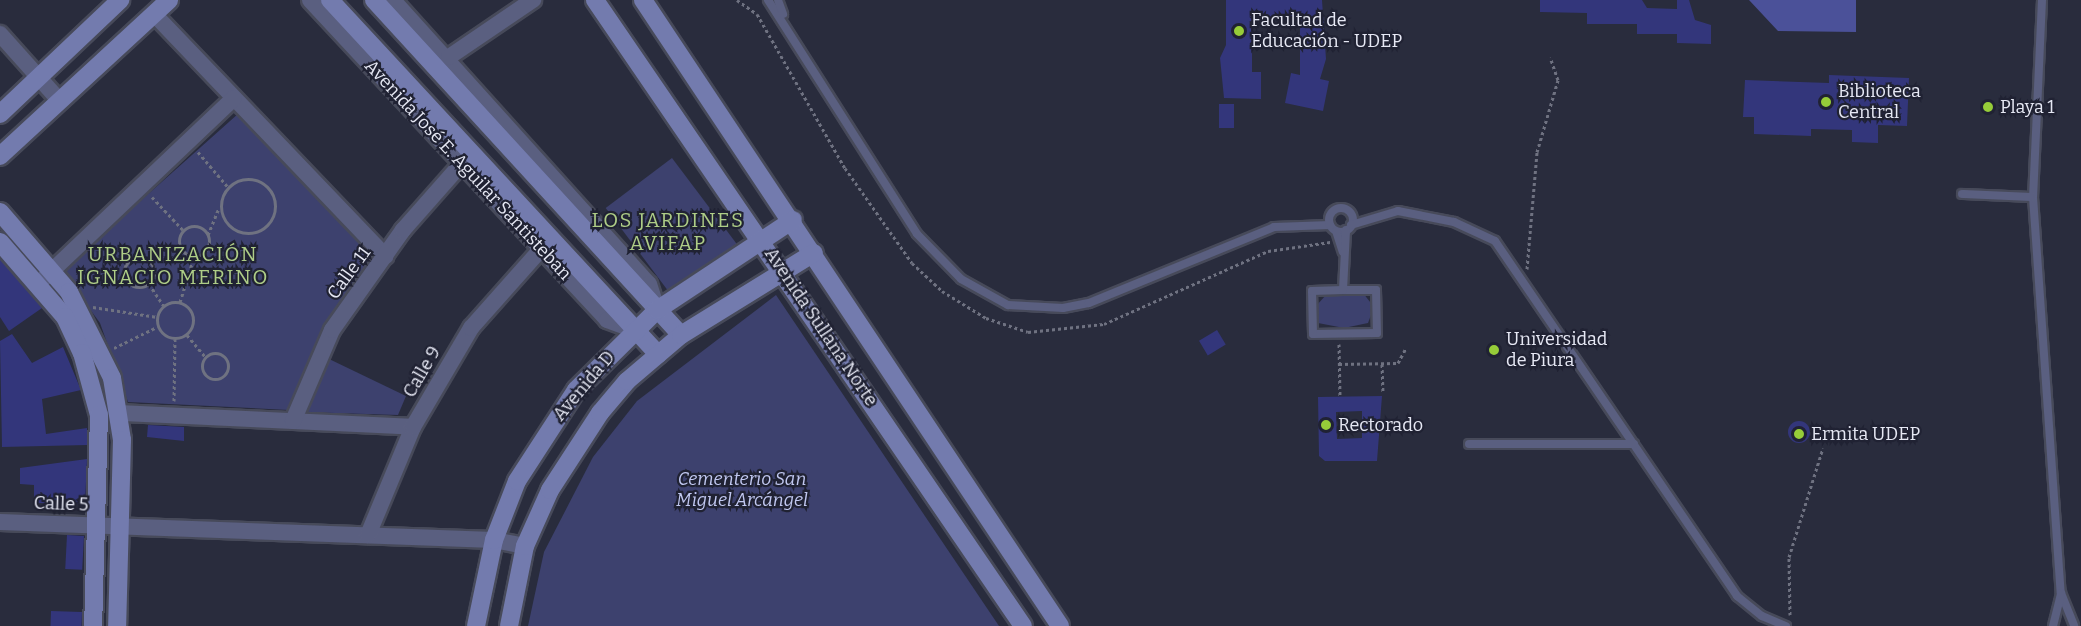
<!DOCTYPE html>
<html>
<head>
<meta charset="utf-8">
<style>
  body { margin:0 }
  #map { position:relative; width:2081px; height:626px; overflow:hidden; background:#292c3d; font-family:Bitter,serif }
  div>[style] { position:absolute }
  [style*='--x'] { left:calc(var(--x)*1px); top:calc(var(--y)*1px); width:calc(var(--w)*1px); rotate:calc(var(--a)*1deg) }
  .green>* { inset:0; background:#3d416e; transform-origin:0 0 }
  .forest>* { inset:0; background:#4b5199 }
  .building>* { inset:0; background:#33367b; transform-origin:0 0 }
  .round { border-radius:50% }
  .path>* { height:3px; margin-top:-1.5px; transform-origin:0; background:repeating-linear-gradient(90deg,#6f7281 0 3px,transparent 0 6px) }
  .path>.ring { margin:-1.5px; padding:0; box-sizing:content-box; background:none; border:3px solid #6f7281; border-radius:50% }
  .roads { filter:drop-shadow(2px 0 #474a5a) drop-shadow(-2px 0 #474a5a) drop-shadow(0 2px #474a5a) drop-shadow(0 -2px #474a5a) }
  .lane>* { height:8px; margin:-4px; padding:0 4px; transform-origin:4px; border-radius:4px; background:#5a5f80 }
  .lane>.ring { margin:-4px; padding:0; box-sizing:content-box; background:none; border:8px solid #5a5f80; border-radius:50% }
  .street>* { height:16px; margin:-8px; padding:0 8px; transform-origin:8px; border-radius:8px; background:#5a5f80 }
  .secondary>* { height:18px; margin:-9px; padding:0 9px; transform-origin:9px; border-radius:9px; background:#737bae }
  .dots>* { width:16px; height:16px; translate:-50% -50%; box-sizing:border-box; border:3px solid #202233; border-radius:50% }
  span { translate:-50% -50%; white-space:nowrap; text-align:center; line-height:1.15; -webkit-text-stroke:4.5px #202233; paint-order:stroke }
  .poi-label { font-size:18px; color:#e6e8f4 }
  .left { translate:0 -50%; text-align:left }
  .street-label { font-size:18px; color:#e6e8f4 }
  .park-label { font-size:18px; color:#c1c8f1; font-style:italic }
  .neighbourhood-label { font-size:20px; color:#aecd87; letter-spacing:1.5px }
</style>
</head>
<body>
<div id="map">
  <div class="green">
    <div style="clip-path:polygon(239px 113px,373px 256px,333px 318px,289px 410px,128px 402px,100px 323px,62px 271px)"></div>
    <div style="left:672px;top:158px;width:107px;height:83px;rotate:53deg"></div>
    <div style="clip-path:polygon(1363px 293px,1374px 307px,1368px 323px,1344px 328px,1318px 323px,1316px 306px,1326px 295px)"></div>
    <div style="clip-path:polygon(776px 295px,999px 626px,528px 626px,544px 552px,593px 457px,637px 401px)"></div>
    <div style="clip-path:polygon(327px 358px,406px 396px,398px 415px,303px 412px)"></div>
  </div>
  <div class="forest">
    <div style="clip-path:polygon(1749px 0,1856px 0,1856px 32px,1778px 31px)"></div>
  </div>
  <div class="building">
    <div style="clip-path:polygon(1226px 0,1322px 0,1326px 59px,1320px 79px,1329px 81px,1323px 111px,1285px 103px,1291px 73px,1300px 75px,1300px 17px,1252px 17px,1252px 72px,1261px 72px,1261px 99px,1224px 98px,1220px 58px,1226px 45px)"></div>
    <div style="clip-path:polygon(1540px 0,1642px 0,1647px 8px,1677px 9px,1677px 0,1689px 0,1695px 20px,1711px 25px,1711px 44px,1677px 43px,1677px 34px,1637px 34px,1637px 24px,1587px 24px,1587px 13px,1540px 12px)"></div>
    <div style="clip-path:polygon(1829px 75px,1909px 78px,1907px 126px,1878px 125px,1878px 143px,1852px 142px,1852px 130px,1811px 129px,1811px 136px,1754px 134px,1754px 117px,1743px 117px,1745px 80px,1829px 83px)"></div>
    <div style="left:1219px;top:104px;width:15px;height:24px"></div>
    <div style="clip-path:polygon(0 259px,42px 308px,9px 331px,0 317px)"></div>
    <div style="left:1217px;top:330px;width:17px;height:21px;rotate:59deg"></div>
    <div style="clip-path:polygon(12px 334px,32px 363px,63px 347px,81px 390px,42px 399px,46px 434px,87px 428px,87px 445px,2px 447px,0 341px)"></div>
    <div style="clip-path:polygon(evenodd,1382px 396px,1377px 461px,1325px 461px,1319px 456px,1318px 397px,1382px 396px,1362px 411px,1362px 438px,1337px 439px,1336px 412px,1362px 411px)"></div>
    <div class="round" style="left:1788px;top:421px;width:22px;height:22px"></div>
    <div style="clip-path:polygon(148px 425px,184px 427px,184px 441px,147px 437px)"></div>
    <div style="clip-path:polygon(87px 459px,85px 504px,34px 503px,34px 485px,20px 484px,20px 468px)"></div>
    <div style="left:67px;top:535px;width:17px;height:34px;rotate:3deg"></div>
    <div style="left:51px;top:611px;width:31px;height:15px;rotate:2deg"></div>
  </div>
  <div class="path">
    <div style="--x:737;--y:0;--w:24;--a:35"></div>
    <div style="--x:757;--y:14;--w:177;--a:60.3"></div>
    <div style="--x:845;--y:168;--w:116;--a:54.8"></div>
    <div style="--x:912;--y:263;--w:41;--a:43"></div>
    <div style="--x:942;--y:291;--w:52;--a:31.5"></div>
    <div style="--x:986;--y:318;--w:44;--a:18.4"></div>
    <div style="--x:1028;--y:332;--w:76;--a:-6"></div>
    <div style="--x:1104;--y:324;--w:180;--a:-24"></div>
    <div style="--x:1268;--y:251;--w:63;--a:-8.3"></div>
    <div style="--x:198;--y:152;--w:46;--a:49.4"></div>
    <div class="ring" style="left:221px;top:179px;width:51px;height:51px"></div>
    <div style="--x:152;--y:197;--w:45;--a:46.8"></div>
    <div class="ring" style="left:179px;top:226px;width:27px;height:27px"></div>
    <div style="--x:208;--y:235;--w:29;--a:-68"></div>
    <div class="ring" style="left:124px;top:257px;width:27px;height:27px"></div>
    <div style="--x:1527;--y:269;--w:117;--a:-85.1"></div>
    <div style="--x:1537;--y:152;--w:75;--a:-73.7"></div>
    <div style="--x:1558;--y:80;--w:24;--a:-109"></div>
    <div style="--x:149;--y:284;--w:27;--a:56"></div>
    <div class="ring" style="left:157px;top:302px;width:33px;height:33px"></div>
    <div style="--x:180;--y:302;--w:47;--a:-72.7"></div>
    <div style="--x:93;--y:307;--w:65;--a:8.9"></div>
    <div style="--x:187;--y:335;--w:30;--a:50"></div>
    <div style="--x:1339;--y:344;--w:53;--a:88.9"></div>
    <div style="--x:114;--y:348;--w:48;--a:-26"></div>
    <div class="ring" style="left:202px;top:353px;width:23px;height:23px"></div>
    <div style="--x:1339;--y:364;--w:59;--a:-1"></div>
    <div style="--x:1398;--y:363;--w:17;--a:-62"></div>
    <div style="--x:1382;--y:364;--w:28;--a:88"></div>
    <div style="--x:174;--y:401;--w:62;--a:-89.1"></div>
    <div style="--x:1790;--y:615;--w:58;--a:-91"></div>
    <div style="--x:1789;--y:557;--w:114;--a:-72.7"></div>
  </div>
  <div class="roads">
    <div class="lane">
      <div style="--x:768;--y:0;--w:277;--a:57.5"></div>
      <div style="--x:917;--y:234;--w:63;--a:45.6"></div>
      <div style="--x:961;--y:279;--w:54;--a:29"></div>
      <div style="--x:1008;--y:305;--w:55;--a:3.1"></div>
      <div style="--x:1063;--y:308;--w:26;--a:-11"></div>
      <div style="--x:1089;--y:303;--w:200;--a:-22.3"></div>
      <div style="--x:1274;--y:227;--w:56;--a:-2"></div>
      <div style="--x:778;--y:0;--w:15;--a:70"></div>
      <div style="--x:2042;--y:0;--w:197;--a:92.6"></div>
      <div style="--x:2033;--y:197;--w:397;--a:86"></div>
      <div style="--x:2061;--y:593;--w:35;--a:68"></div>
      <div style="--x:1962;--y:194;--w:71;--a:2.4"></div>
      <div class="ring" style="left:1329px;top:208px;width:16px;height:16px"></div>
      <div style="--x:1351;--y:225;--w:49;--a:-16.6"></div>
      <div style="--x:1398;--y:211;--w:57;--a:11.1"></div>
      <div style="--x:1454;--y:222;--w:45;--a:24.9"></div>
      <div style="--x:1495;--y:241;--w:430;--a:55.7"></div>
      <div style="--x:1737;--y:596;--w:32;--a:39"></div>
      <div style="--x:1762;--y:616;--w:26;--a:23"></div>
      <div style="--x:1336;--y:231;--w:22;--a:72"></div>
      <div style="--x:1343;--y:290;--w:33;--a:0"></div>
      <div style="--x:1376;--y:290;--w:43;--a:88.7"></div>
      <div style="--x:1377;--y:333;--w:64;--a:179.1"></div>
      <div style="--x:1313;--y:334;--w:43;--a:-91.3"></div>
      <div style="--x:1312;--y:291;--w:31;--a:-2"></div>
      <div style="--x:1343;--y:290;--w:60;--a:-87.1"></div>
      <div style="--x:1469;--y:444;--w:165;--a:0"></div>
      <div style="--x:2053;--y:626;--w:34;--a:-76"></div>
    </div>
    <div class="street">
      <div style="--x:310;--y:0;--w:437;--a:47.1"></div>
      <div style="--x:607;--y:320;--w:29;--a:20"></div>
      <div style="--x:393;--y:0;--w:382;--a:48"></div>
      <div style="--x:649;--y:284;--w:26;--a:72"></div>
      <div style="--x:154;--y:14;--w:335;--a:46.3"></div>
      <div style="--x:0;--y:34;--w:90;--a:48.2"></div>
      <div style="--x:449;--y:57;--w:102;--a:-34.2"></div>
      <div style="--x:38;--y:284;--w:270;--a:-43.5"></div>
      <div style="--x:121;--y:413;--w:292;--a:2.7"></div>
      <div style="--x:293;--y:421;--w:99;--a:-66.8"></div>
      <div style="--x:332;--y:330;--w:123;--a:-54.6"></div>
      <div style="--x:403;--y:230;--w:91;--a:-48.6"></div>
      <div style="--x:0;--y:522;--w:494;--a:2.1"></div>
      <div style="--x:494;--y:540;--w:32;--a:11"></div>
      <div style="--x:368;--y:535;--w:117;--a:-67.4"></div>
      <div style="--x:413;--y:427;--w:115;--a:-59.6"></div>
      <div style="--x:471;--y:328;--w:107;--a:-48.4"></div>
    </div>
    <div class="secondary">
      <div style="--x:330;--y:0;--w:483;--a:47.2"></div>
      <div style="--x:374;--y:0;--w:454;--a:47.5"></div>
      <div style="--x:595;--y:0;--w:758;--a:55.64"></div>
      <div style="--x:643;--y:0;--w:752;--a:56.33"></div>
      <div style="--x:0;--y:114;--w:166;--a:-43.5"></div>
      <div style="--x:0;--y:156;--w:230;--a:-42.7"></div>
      <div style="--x:0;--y:212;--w:106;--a:49.2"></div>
      <div style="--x:69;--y:292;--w:96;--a:63.4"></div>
      <div style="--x:112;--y:378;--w:63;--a:80.8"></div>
      <div style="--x:122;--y:440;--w:186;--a:91.5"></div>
      <div style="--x:0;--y:242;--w:99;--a:49.1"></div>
      <div style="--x:65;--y:317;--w:40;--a:65"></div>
      <div style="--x:82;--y:353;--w:64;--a:74.7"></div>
      <div style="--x:99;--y:415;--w:211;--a:91.6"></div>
      <div style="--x:476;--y:626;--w:88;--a:-78.2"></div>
      <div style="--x:494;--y:540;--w:63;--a:-68.7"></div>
      <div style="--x:517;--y:481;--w:108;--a:-57"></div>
      <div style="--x:576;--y:390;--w:114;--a:-44.6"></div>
      <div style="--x:657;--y:310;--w:163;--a:-33.5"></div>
      <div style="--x:509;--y:626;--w:82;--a:-78.7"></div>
      <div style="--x:525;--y:546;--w:61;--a:-65.9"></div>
      <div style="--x:550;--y:490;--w:92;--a:-57"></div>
      <div style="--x:600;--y:413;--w:42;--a:-49.8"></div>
      <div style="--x:627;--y:381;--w:71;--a:-40.4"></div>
      <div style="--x:681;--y:335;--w:156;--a:-31.7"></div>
    </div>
  </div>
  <div class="dots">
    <div style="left:1239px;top:31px;background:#96cc39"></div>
    <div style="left:1826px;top:102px;background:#96cc39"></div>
    <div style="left:1988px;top:107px;background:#96cc39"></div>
    <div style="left:1494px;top:350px;background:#96cc39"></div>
    <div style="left:1326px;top:425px;background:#96cc39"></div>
    <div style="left:1799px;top:434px;background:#96cc39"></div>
  </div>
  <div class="poi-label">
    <span class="left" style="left:1251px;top:31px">Facultad de<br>Educación - UDEP</span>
    <span class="left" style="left:1838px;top:102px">Biblioteca<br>Central</span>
    <span class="left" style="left:2000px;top:107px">Playa 1</span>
    <span class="left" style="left:1506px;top:350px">Universidad<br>de Piura</span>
    <span class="left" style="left:1338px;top:425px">Rectorado</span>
    <span class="left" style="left:1811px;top:434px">Ermita UDEP</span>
  </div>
  <div class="street-label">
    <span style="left:468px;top:170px;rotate:47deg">Avenida José E. Aguilar Santisteban</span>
    <span style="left:349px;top:273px;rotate:-54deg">Calle 11</span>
    <span style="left:821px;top:327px;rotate:56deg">Avenida Sullana Norte</span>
    <span style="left:422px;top:372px;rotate:-60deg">Calle 9</span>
    <span style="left:584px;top:386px;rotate:-50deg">Avenida D</span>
    <span style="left:61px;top:504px;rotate:2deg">Calle 5</span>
  </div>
  <div class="park-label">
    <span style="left:742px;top:490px">Cementerio San<br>Miguel Arcángel</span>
  </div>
  <div class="neighbourhood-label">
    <span style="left:668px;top:232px">LOS JARDINES<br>AVIFAP</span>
    <span style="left:173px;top:266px">URBANIZACIÓN<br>IGNACIO MERINO</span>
  </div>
</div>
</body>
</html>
